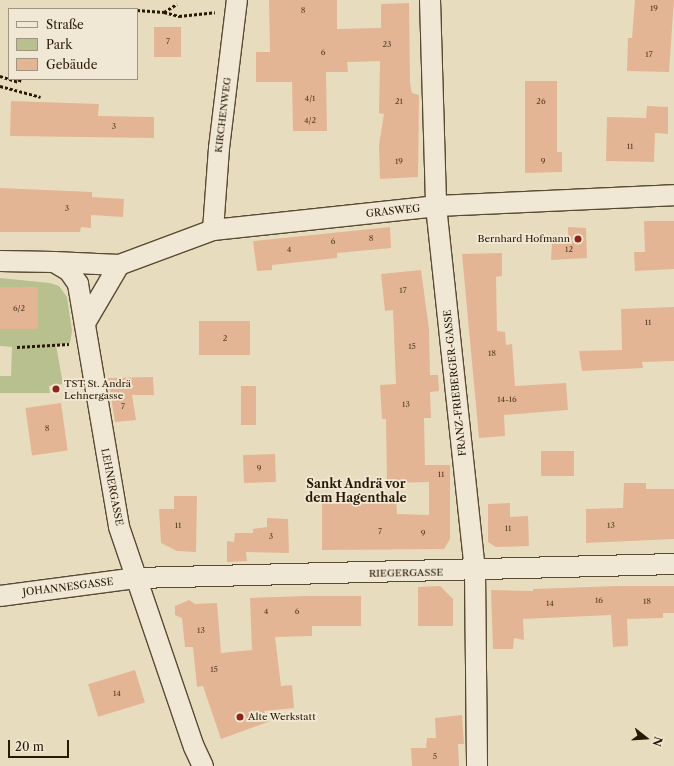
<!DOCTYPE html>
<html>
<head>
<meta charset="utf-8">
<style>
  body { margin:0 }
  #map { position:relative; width:674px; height:766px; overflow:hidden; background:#e8dcbe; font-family:"Libre Caslon Text",serif }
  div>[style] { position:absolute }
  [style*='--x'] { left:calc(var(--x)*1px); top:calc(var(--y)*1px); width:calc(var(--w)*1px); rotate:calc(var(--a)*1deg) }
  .green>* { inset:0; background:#b8c090 }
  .building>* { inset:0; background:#e4b594; transform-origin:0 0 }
  .path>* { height:2.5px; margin-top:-1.25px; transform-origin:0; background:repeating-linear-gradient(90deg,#291904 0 3px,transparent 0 5px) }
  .roads { filter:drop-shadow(1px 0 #594a32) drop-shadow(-1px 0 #594a32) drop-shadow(0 1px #594a32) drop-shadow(0 -1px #594a32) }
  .street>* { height:20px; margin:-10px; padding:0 10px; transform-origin:10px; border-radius:10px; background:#f0e8d5 }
  .dots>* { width:11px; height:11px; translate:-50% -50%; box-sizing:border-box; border:2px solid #f0e8d5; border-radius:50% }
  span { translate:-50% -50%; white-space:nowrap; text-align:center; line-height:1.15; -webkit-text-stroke:3.5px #f0e8d5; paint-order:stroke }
  .number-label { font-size:8px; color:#584028 }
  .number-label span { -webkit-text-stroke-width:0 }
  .street-label { font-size:10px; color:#291904 }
  .poi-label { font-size:10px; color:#291904 }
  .right { translate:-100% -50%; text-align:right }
  .left { translate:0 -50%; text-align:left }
  .quarter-label { font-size:12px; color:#291904; font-weight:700 }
  .legend { position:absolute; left:8px; top:8px; width:130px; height:72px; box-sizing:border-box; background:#f0e8d5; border:1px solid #a09581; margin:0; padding:5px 7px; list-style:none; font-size:12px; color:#291904 }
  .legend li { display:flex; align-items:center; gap:8px; height:20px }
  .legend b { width:20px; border:1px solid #a09581 }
  .north { position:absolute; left:626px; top:718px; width:40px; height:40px; -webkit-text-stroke:3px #f0e8d5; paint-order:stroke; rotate:107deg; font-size:11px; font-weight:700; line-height:16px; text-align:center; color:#291904 }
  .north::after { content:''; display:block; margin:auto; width:14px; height:18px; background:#291904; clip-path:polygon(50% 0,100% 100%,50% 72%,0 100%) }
  .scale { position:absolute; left:8px; top:740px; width:61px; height:18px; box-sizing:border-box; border:2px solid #291904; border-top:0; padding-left:5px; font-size:12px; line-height:14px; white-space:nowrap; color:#291904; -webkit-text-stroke:3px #f0e8d5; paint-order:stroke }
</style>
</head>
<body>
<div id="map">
  <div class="green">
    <div style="clip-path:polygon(0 278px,50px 283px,59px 286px,67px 297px,72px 331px,70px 343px,56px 345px,63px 384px,49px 386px,50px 393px,0 393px,0 376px,11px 376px,12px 347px,0 346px,0 329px,38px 329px,38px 288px,0 288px)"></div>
  </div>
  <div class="building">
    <div style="clip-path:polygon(269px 0,337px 0,337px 29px,381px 28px,381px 4px,409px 3px,410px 83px,412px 93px,419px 95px,418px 177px,380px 179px,379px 145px,384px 114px,379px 113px,380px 61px,347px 62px,348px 72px,326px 72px,327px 131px,293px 131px,292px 82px,256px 82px,256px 52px,270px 52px)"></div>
    <div style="clip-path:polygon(635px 0,674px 0,669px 72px,627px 71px,628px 38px,632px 38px)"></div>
    <div style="left:154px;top:27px;width:27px;height:30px"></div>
    <div style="clip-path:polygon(525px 81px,557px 81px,557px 152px,562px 152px,562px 172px,525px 173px)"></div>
    <div style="clip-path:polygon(11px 101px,99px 104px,98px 116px,154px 117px,154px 138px,10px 136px)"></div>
    <div style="clip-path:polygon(647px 106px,668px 107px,668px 134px,655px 133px,654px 162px,606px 161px,607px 117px,646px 118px)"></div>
    <div style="clip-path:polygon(0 188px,92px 192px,92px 197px,124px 199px,123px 217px,91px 215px,91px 228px,81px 227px,80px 232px,0 232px)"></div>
    <div style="clip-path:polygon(644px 221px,674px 221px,674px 269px,635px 271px,634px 252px,645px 252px)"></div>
    <div style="clip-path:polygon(390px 227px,391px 248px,337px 253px,337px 258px,272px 265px,272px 270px,257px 271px,253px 241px)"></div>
    <div style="clip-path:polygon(568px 227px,586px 228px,587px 258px,551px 260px,552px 243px,568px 243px)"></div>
    <div style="clip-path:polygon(502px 253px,502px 276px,496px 277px,497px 331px,505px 332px,506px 345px,512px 344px,515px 386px,566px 383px,568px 410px,504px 415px,505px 436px,479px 438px,462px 254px)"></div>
    <div style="clip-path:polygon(421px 270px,429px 329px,430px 375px,438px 375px,439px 391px,430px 392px,431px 418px,424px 418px,425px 465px,450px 465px,450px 539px,444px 549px,322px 550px,322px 503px,358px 503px,369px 494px,396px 494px,397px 514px,429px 515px,429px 482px,387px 483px,386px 419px,382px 419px,380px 385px,396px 384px,393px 310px,385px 311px,381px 274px)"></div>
    <div style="left:38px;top:287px;width:42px;height:38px;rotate:90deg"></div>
    <div style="clip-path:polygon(674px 307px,674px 361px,642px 362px,643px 368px,582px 371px,579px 351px,622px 350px,621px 309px)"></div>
    <div style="left:250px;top:321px;width:34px;height:51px;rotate:90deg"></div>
    <div style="clip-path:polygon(153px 377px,154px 395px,132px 395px,136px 420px,115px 422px,108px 378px)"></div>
    <div style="left:241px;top:386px;width:15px;height:39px"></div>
    <div style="left:61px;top:403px;width:48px;height:36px;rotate:82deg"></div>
    <div style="left:541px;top:451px;width:33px;height:25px"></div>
    <div style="left:275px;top:454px;width:28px;height:32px;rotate:88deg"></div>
    <div style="clip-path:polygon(624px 483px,646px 483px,646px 489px,674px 489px,674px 539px,586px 543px,586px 509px,623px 508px)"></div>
    <div style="clip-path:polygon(174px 496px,197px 496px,196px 552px,177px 551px,161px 543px,159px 509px,174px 509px)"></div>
    <div style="clip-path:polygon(510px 503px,510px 517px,528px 516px,529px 546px,496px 547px,488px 542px,488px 504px)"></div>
    <div style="clip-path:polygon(267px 518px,288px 519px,289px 553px,246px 552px,247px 561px,227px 562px,227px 541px,234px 542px,235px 533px,253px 533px,253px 529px,267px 527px)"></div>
    <div style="clip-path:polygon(440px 586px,453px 599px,453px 626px,418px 626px,418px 587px)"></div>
    <div style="clip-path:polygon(619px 586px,674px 586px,674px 613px,663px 613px,663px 618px,627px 619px,628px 646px,613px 647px,611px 615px,523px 619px,524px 640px,514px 638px,513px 649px,493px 649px,491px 590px,533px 591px,533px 589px)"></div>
    <div style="clip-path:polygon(305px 596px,361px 596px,361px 626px,312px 626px,312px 636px,275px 637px,281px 686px,292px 685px,294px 708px,264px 711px,268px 722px,221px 739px,203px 686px,197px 687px,193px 647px,185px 647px,182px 618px,175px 615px,175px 606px,189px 600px,195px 604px,217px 603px,221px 653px,252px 650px,250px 598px)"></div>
    <div style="left:135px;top:670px;width:34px;height:49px;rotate:73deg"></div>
    <div style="clip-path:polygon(462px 715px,464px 744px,458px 744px,459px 766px,412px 766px,411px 748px,426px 748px,427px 738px,436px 738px,435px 718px)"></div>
  </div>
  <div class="path">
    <div style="--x:137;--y:10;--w:27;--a:4"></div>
    <div style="--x:164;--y:12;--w:15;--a:-32"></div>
    <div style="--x:164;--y:12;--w:16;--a:15"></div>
    <div style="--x:179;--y:16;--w:36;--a:-6"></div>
    <div style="--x:0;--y:76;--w:20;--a:18"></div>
    <div style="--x:19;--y:82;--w:3;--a:-72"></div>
    <div style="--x:0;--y:86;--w:42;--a:15"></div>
    <div style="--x:17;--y:347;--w:52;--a:-3.3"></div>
  </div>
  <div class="roads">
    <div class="street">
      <div style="--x:430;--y:0;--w:206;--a:88.3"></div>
      <div style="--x:436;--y:206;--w:367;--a:83.9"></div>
      <div style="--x:475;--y:571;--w:195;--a:89.4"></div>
      <div style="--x:213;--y:230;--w:82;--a:-85.8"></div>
      <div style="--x:219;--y:148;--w:149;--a:-83.1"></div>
      <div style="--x:0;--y:261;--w:54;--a:1.1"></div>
      <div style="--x:54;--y:262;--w:17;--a:31"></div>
      <div style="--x:69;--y:271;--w:16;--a:55"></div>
      <div style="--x:78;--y:284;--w:246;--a:80.4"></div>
      <div style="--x:119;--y:527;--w:232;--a:71.2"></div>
      <div style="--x:194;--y:747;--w:21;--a:65"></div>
      <div style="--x:54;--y:262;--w:65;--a:2.6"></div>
      <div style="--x:119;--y:265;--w:100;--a:-20.4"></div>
      <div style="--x:213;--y:230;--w:224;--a:-6.1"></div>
      <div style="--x:436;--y:206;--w:238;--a:-2.6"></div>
      <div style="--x:85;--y:323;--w:67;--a:-59.6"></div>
      <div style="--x:0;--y:596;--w:138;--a:-7.5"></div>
      <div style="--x:137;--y:578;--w:537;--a:-1.49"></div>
    </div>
  </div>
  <div class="dots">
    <div style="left:578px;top:239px;background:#8f2418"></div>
    <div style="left:56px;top:389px;background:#8f2418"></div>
    <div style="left:240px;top:717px;background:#8f2418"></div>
  </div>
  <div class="number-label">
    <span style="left:654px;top:9px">19</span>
    <span style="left:303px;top:11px">8</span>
    <span style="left:168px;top:42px">7</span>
    <span style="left:387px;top:45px">23</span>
    <span style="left:323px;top:53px">6</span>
    <span style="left:649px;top:55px">17</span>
    <span style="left:310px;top:99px">4/1</span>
    <span style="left:399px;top:102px">21</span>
    <span style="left:541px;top:102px">26</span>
    <span style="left:310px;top:121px">4/2</span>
    <span style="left:114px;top:127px">3</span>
    <span style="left:630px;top:147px">11</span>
    <span style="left:399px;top:162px">19</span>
    <span style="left:543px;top:162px">9</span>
    <span style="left:67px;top:209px">3</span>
    <span style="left:371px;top:239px">8</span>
    <span style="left:333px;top:242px">6</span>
    <span style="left:289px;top:250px">4</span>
    <span style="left:569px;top:250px">12</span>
    <span style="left:403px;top:291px">17</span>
    <span style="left:19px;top:309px">6/2</span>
    <span style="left:648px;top:323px">11</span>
    <span style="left:225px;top:339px">2</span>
    <span style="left:412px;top:347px">15</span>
    <span style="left:492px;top:354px">18</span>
    <span style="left:507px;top:400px">14-16</span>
    <span style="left:406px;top:405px">13</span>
    <span style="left:123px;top:407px">7</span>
    <span style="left:47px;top:429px">8</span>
    <span style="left:259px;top:469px">9</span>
    <span style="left:441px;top:475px">11</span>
    <span style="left:178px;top:526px">11</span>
    <span style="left:611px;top:526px">13</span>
    <span style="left:508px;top:529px">11</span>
    <span style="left:380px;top:532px">7</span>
    <span style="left:423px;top:534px">9</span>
    <span style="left:271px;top:537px">3</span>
    <span style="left:599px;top:601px">16</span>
    <span style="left:647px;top:602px">18</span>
    <span style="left:550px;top:604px">14</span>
    <span style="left:266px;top:612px">4</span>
    <span style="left:297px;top:612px">6</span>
    <span style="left:201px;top:631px">13</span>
    <span style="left:214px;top:670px">15</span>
    <span style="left:117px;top:694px">14</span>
    <span style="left:435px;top:757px">5</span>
  </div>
  <div class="street-label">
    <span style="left:223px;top:115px;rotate:-83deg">KIRCHENWEG</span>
    <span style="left:393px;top:211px;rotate:-6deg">GRASWEG</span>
    <span style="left:455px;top:383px;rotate:-96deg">FRANZ-FRIEBERGER-GASSE</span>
    <span style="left:112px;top:487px;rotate:79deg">LEHNERGASSE</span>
    <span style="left:406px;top:573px;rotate:-1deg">RIEGERGASSE</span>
    <span style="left:68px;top:587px;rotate:-7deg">JOHANNESGASSE</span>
  </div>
  <div class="poi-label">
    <span class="right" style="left:570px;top:239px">Bernhard Hofmann</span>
    <span class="left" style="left:64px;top:389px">TST St. Andrä<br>Lehnergasse</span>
    <span class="left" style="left:248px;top:717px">Alte Werkstatt</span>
  </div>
  <div class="quarter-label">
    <span style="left:356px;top:491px">Sankt Andrä vor<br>dem Hagenthale</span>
  </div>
  <ul class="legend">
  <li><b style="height:5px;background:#f0e8d5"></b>Straße</li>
  <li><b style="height:11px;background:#b8c090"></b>Park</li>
  <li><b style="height:11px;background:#e4b594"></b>Gebäude</li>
  </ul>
  <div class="north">N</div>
  <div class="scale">20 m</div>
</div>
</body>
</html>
